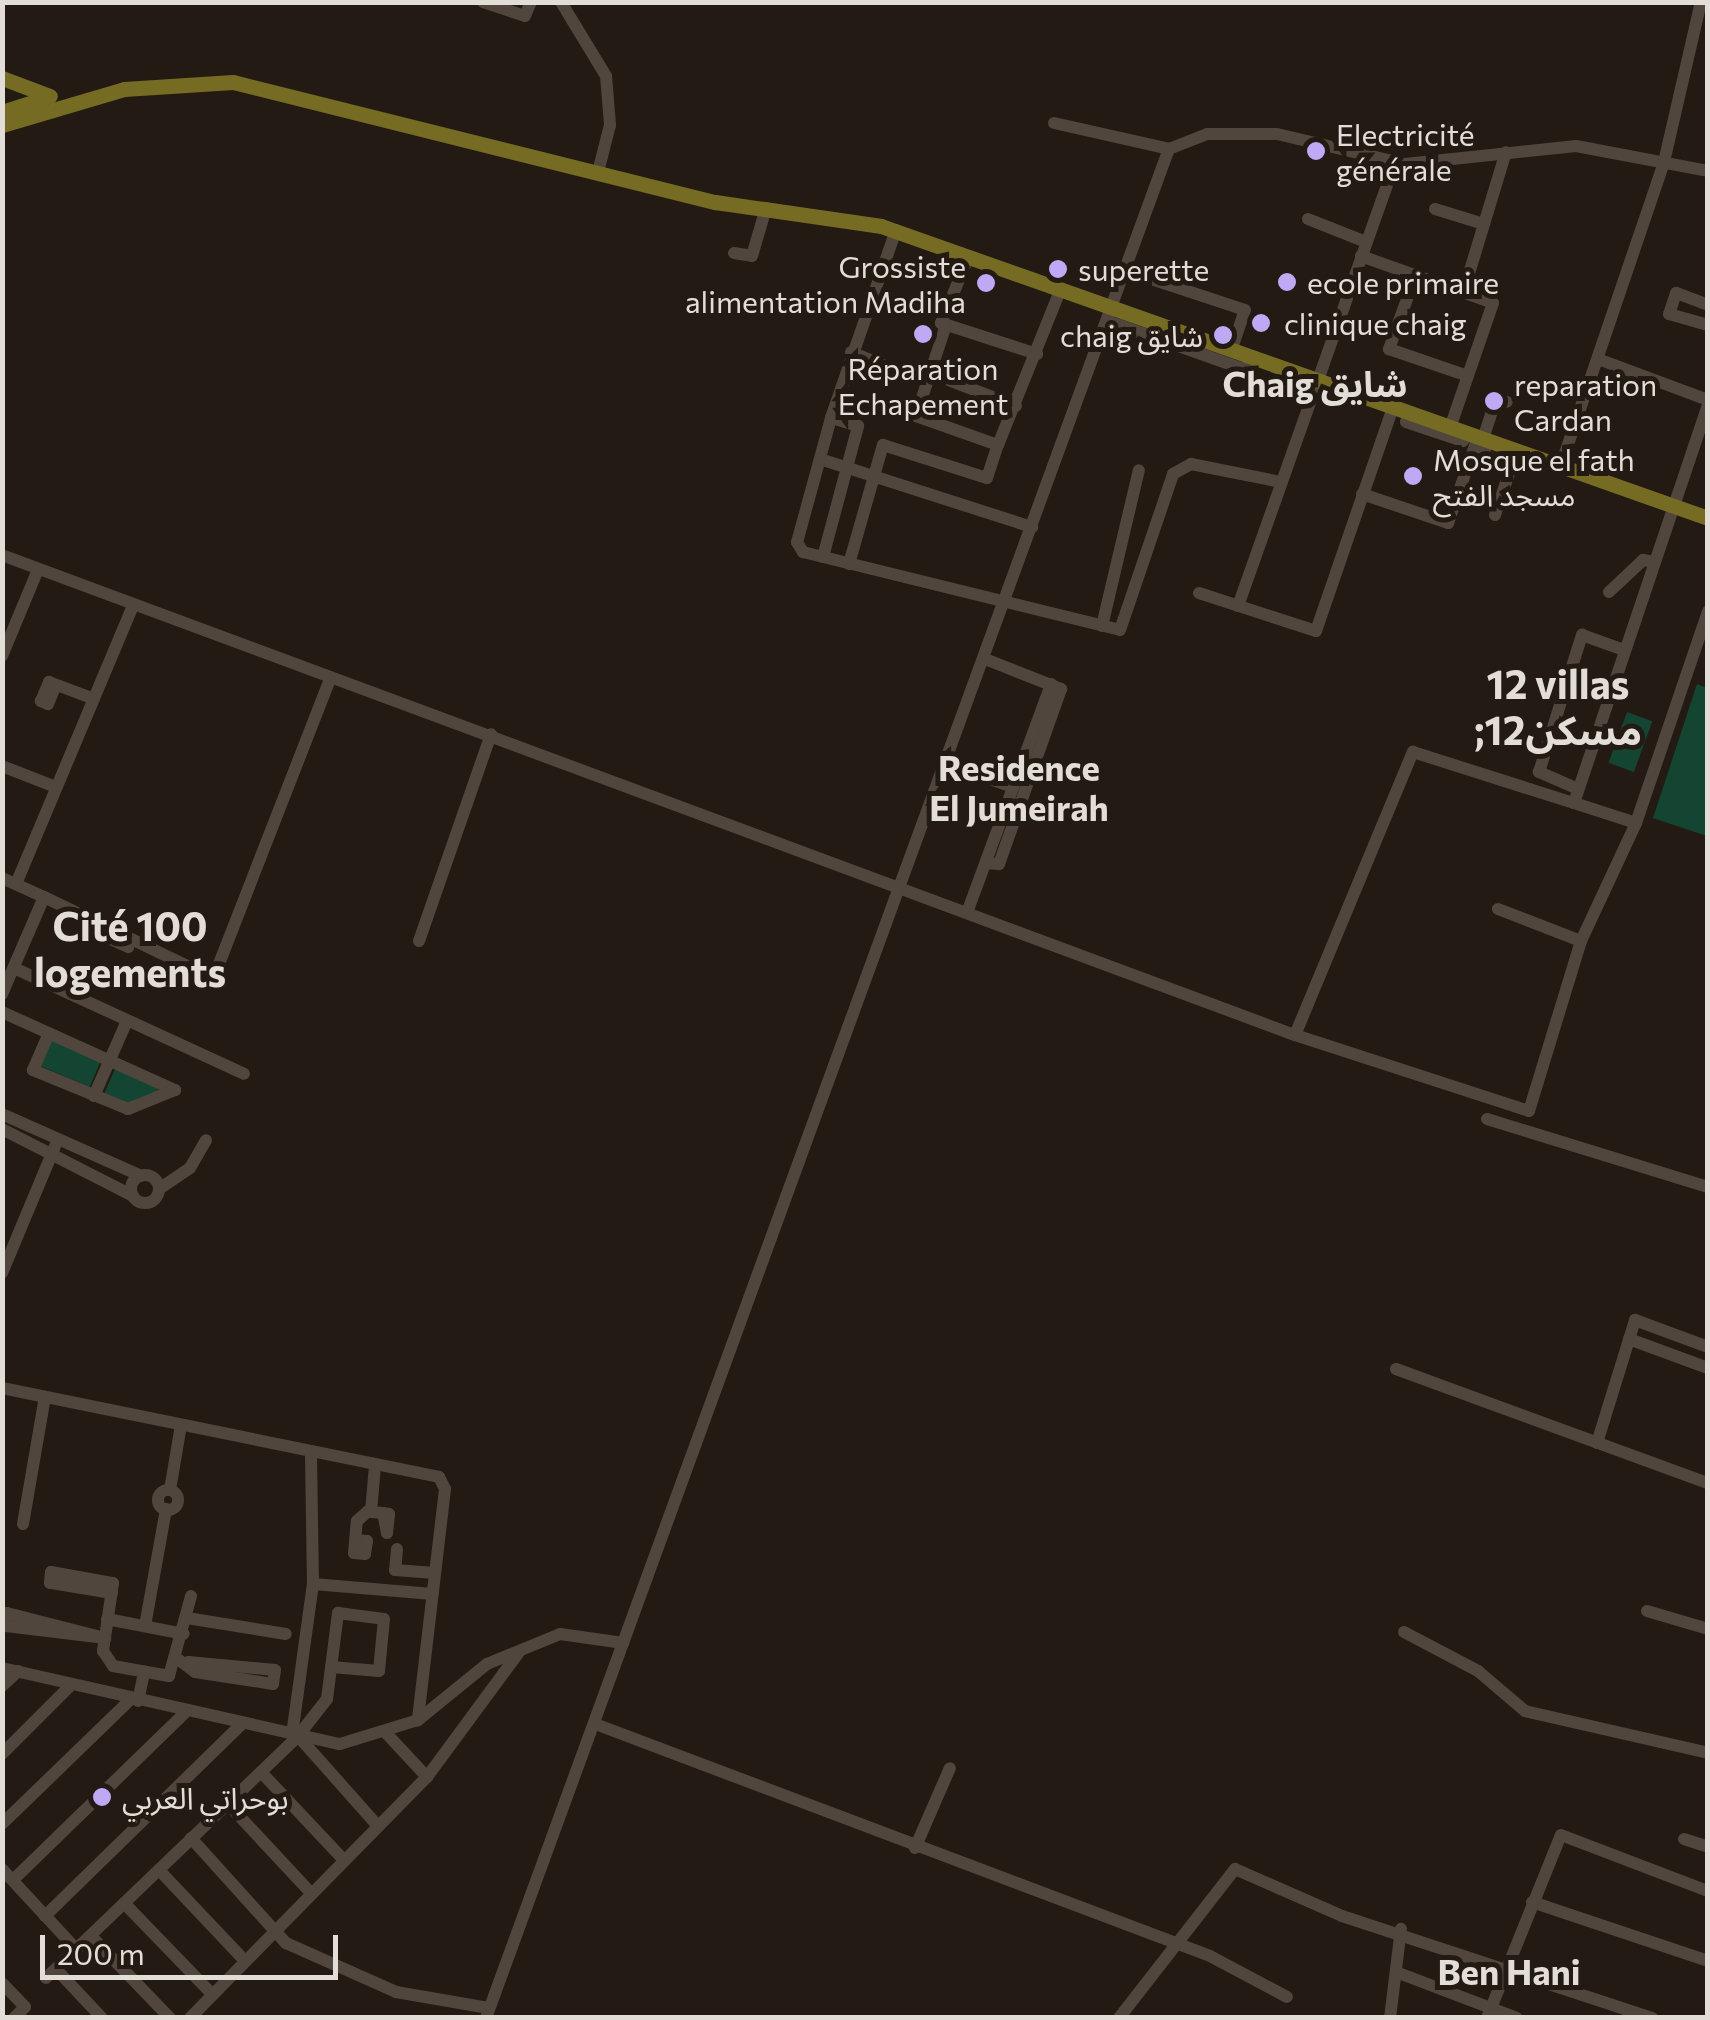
<!DOCTYPE html>
<html>
<head>
<meta charset="utf-8">
<style>
  body { margin:0 }
  #map { position:relative; width:1710px; height:2020px; overflow:hidden; background:#231b13; font-family:Commissioner,"Noto Sans Arabic",sans-serif }
  div>[style] { position:absolute }
  [style*='--x'] { left:calc(var(--x)*1px); top:calc(var(--y)*1px); width:calc(var(--w)*1px); rotate:calc(var(--a)*1deg) }
  .green>* { inset:0; background:#134532; transform-origin:0 0 }
  .minor>* { height:12px; margin:-6px; padding:0 6px; transform-origin:6px; border-radius:6px; background:#50463d }
  .minor>.ring { margin:-6px; padding:0; box-sizing:content-box; background:none; border:12px solid #50463d; border-radius:50% }
  .major>* { height:15px; margin:-7.5px; padding:0 7.5px; transform-origin:7.5px; border-radius:7.5px; background:#766b23 }
  .dots>* { width:28px; height:28px; translate:-50% -50%; box-sizing:border-box; border:5px solid #231b13; border-radius:50% }
  span { translate:-50% -50%; white-space:nowrap; text-align:center; line-height:1.15; -webkit-text-stroke:10px #231b13; paint-order:stroke }
  .poi-label { font-size:30px; color:#e3ddd7 }
  .left { translate:0 -50%; text-align:left }
  .right { translate:-100% -50%; text-align:right }
  .quarter-label { font-size:35px; color:#e3ddd7; font-weight:700 }
  .district-label { font-size:40px; color:#e3ddd7; font-weight:700 }
  .frame { position:absolute; inset:0; border:5px solid #e3ddd7; pointer-events:none }
  .scale { position:absolute; left:40px; top:1935px; width:298px; height:45px; box-sizing:border-box; border:5px solid #e3ddd7; border-top:0; padding-left:12px; font-size:30px; line-height:35px; white-space:nowrap; color:#e3ddd7; -webkit-text-stroke:8px #231b13; paint-order:stroke }
</style>
</head>
<body>
<div id="map">
  <div class="green">
    <div style="clip-path:polygon(1697px 684px,1707px 688px,1707px 836px,1653px 818px)"></div>
    <div style="left:1627px;top:712px;width:27px;height:54px;rotate:20deg"></div>
    <div style="left:51px;top:1040px;width:54px;height:28px;rotate:23deg"></div>
    <div style="clip-path:polygon(115px 1069px,157px 1088px,159px 1092px,126px 1104px,104px 1094px)"></div>
  </div>
  <div class="minor">
    <div style="--x:483;--y:2;--w:44;--a:18.4"></div>
    <div style="--x:525;--y:16;--w:15;--a:-67"></div>
    <div style="--x:561;--y:2;--w:87;--a:58.7"></div>
    <div style="--x:606;--y:76;--w:49;--a:85.3"></div>
    <div style="--x:610;--y:125;--w:49;--a:104.3"></div>
    <div style="--x:1054;--y:123;--w:118;--a:12.7"></div>
    <div style="--x:1435;--y:209;--w:51;--a:17"></div>
    <div style="--x:1308;--y:219;--w:62;--a:21.6"></div>
    <div style="--x:896;--y:230;--w:199;--a:109.1"></div>
    <div style="--x:831;--y:418;--w:129;--a:105.3"></div>
    <div style="--x:797;--y:542;--w:12;--a:59"></div>
    <div style="--x:803;--y:552;--w:326;--a:13.8"></div>
    <div style="--x:1120;--y:630;--w:165;--a:-71.2"></div>
    <div style="--x:1173;--y:474;--w:21;--a:-29"></div>
    <div style="--x:1191;--y:464;--w:92;--a:11.3"></div>
    <div style="--x:734;--y:253;--w:18;--a:9"></div>
    <div style="--x:752;--y:256;--w:50;--a:-73.7"></div>
    <div style="--x:969;--y:256;--w:73;--a:112.7"></div>
    <div style="--x:941;--y:323;--w:101;--a:17.9"></div>
    <div style="--x:1361;--y:256;--w:140;--a:19.6"></div>
    <div style="--x:1493;--y:303;--w:132;--a:109"></div>
    <div style="--x:1124;--y:270;--w:127;--a:18.3"></div>
    <div style="--x:1245;--y:310;--w:43;--a:108.9"></div>
    <div style="--x:1416;--y:274;--w:80;--a:109.8"></div>
    <div style="--x:1389;--y:349;--w:83;--a:18.9"></div>
    <div style="--x:1464;--y:290;--w:144;--a:-73.1"></div>
    <div style="--x:1708;--y:305;--w:34;--a:-159"></div>
    <div style="--x:1676;--y:293;--w:22;--a:108"></div>
    <div style="--x:1669;--y:314;--w:41;--a:15.8"></div>
    <div style="--x:1108;--y:321;--w:146;--a:19.5"></div>
    <div style="--x:1246;--y:370;--w:13;--a:-72"></div>
    <div style="--x:946;--y:325;--w:96;--a:108.2"></div>
    <div style="--x:916;--y:416;--w:87;--a:19.5"></div>
    <div style="--x:998;--y:445;--w:169;--a:-68.1"></div>
    <div style="--x:851;--y:352;--w:50;--a:22.4"></div>
    <div style="--x:1598;--y:359;--w:117;--a:20.4"></div>
    <div style="--x:930;--y:373;--w:92;--a:21"></div>
    <div style="--x:1409;--y:413;--w:9;--a:108"></div>
    <div style="--x:1406;--y:422;--w:60;--a:18.4"></div>
    <div style="--x:1463;--y:441;--w:9;--a:-69"></div>
    <div style="--x:1483;--y:439;--w:42;--a:-72"></div>
    <div style="--x:1496;--y:399;--w:11;--a:15"></div>
    <div style="--x:1488;--y:440;--w:16;--a:108"></div>
    <div style="--x:1483;--y:455;--w:22;--a:21"></div>
    <div style="--x:1504;--y:463;--w:15;--a:-70"></div>
    <div style="--x:820;--y:459;--w:223;--a:17.8"></div>
    <div style="--x:1561;--y:465;--w:320;--a:-71.2"></div>
    <div style="--x:1664;--y:162;--w:164;--a:-77"></div>
    <div style="--x:1362;--y:494;--w:91;--a:18.6"></div>
    <div style="--x:1448;--y:523;--w:91;--a:-70.8"></div>
    <div style="--x:1495;--y:515;--w:69;--a:-71.3"></div>
    <div style="--x:2;--y:555;--w:1379;--a:20.37"></div>
    <div style="--x:1295;--y:1035;--w:246;--a:18"></div>
    <div style="--x:1529;--y:1111;--w:178;--a:-73"></div>
    <div style="--x:1581;--y:941;--w:130;--a:-65"></div>
    <div style="--x:1636;--y:823;--w:65;--a:-162.1"></div>
    <div style="--x:1574;--y:803;--w:421;--a:-71.4"></div>
    <div style="--x:823;--y:557;--w:136;--a:-75"></div>
    <div style="--x:858;--y:426;--w:28;--a:-163"></div>
    <div style="--x:849;--y:564;--w:124;--a:-74.1"></div>
    <div style="--x:883;--y:445;--w:109;--a:17.6"></div>
    <div style="--x:987;--y:478;--w:35;--a:-72"></div>
    <div style="--x:1609;--y:592;--w:47;--a:-43.3"></div>
    <div style="--x:1643;--y:560;--w:12;--a:9"></div>
    <div style="--x:1199;--y:593;--w:123;--a:18"></div>
    <div style="--x:1316;--y:631;--w:237;--a:-71"></div>
    <div style="--x:1238;--y:606;--w:471;--a:-70.5"></div>
    <div style="--x:1102;--y:626;--w:160;--a:-76.7"></div>
    <div style="--x:2;--y:656;--w:91;--a:-67.4"></div>
    <div style="--x:985;--y:659;--w:82;--a:21.5"></div>
    <div style="--x:1061;--y:689;--w:186;--a:109.5"></div>
    <div style="--x:999;--y:864;--w:13;--a:-176"></div>
    <div style="--x:56;--y:685;--w:21;--a:113"></div>
    <div style="--x:48;--y:704;--w:8;--a:-157"></div>
    <div style="--x:41;--y:701;--w:21;--a:-67"></div>
    <div style="--x:49;--y:682;--w:48;--a:20.7"></div>
    <div style="--x:946;--y:764;--w:71;--a:18.9"></div>
    <div style="--x:2;--y:766;--w:58;--a:21.3"></div>
    <div style="--x:1578;--y:789;--w:43;--a:-156.4"></div>
    <div style="--x:1539;--y:772;--w:144;--a:-72.6"></div>
    <div style="--x:1582;--y:635;--w:45;--a:19.7"></div>
    <div style="--x:1636;--y:823;--w:224;--a:-71.2"></div>
    <div style="--x:2;--y:878;--w:46;--a:24.3"></div>
    <div style="--x:44;--y:897;--w:106;--a:113.4"></div>
    <div style="--x:16;--y:884;--w:299;--a:-67.2"></div>
    <div style="--x:44;--y:897;--w:175;--a:25.7"></div>
    <div style="--x:202;--y:973;--w:16;--a:-15"></div>
    <div style="--x:217;--y:969;--w:311;--a:-68.7"></div>
    <div style="--x:1498;--y:909;--w:89;--a:21.1"></div>
    <div style="--x:968;--y:910;--w:241;--a:-69.8"></div>
    <div style="--x:95;--y:922;--w:9;--a:117"></div>
    <div style="--x:91;--y:930;--w:41;--a:24.7"></div>
    <div style="--x:419;--y:941;--w:219;--a:-70.8"></div>
    <div style="--x:14;--y:968;--w:253;--a:24.7"></div>
    <div style="--x:2;--y:1012;--w:190;--a:24.3"></div>
    <div style="--x:175;--y:1090;--w:51;--a:158"></div>
    <div style="--x:128;--y:1109;--w:103;--a:-157.7"></div>
    <div style="--x:33;--y:1070;--w:40;--a:-66.6"></div>
    <div style="--x:1295;--y:1035;--w:307;--a:-67.4"></div>
    <div style="--x:1413;--y:752;--w:169;--a:17.6"></div>
    <div style="--x:94;--y:1096;--w:82;--a:-66.3"></div>
    <div style="--x:2;--y:1114;--w:152;--a:24"></div>
    <div style="--x:1487;--y:1119;--w:231;--a:17.1"></div>
    <div style="--x:2;--y:1129;--w:147;--a:27.1"></div>
    <div class="ring" style="left:131px;top:1175px;width:16px;height:16px"></div>
    <div style="--x:159;--y:1189;--w:37;--a:-34"></div>
    <div style="--x:190;--y:1168;--w:32;--a:-60"></div>
    <div style="--x:2;--y:1273;--w:138;--a:-67.3"></div>
    <div style="--x:1629;--y:1339;--w:84;--a:20.2"></div>
    <div style="--x:1396;--y:1369;--w:332;--a:20.1"></div>
    <div style="--x:2;--y:1388;--w:446;--a:11.5"></div>
    <div style="--x:439;--y:1477;--w:13;--a:63"></div>
    <div style="--x:445;--y:1489;--w:233;--a:96.7"></div>
    <div style="--x:1597;--y:1443;--w:129;--a:-72.8"></div>
    <div style="--x:1635;--y:1320;--w:78;--a:20.3"></div>
    <div style="--x:170;--y:1490;--w:66;--a:-80.4"></div>
    <div class="ring" style="left:158px;top:1490px;width:8px;height:8px"></div>
    <div style="--x:371;--y:1512;--w:47;--a:-85.1"></div>
    <div style="--x:23;--y:1524;--w:129;--a:-80.2"></div>
    <div style="--x:356;--y:1540;--w:11;--a:5"></div>
    <div style="--x:367;--y:1541;--w:13;--a:99"></div>
    <div style="--x:365;--y:1554;--w:11;--a:-175"></div>
    <div style="--x:354;--y:1553;--w:32;--a:-85"></div>
    <div style="--x:357;--y:1521;--w:15;--a:-42"></div>
    <div style="--x:368;--y:1511;--w:3;--a:18"></div>
    <div style="--x:371;--y:1512;--w:12;--a:5"></div>
    <div style="--x:383;--y:1513;--w:6;--a:9"></div>
    <div style="--x:389;--y:1514;--w:19;--a:96"></div>
    <div style="--x:387;--y:1533;--w:20;--a:-101"></div>
    <div style="--x:397;--y:1549;--w:21;--a:95"></div>
    <div style="--x:395;--y:1570;--w:40;--a:4.3"></div>
    <div style="--x:313;--y:1584;--w:120;--a:4.8"></div>
    <div style="--x:112;--y:1593;--w:63;--a:-170.8"></div>
    <div style="--x:50;--y:1583;--w:11;--a:-85"></div>
    <div style="--x:51;--y:1572;--w:63;--a:10.1"></div>
    <div style="--x:113;--y:1583;--w:69;--a:98.4"></div>
    <div style="--x:103;--y:1651;--w:18;--a:56"></div>
    <div style="--x:113;--y:1666;--w:57;--a:10.1"></div>
    <div style="--x:169;--y:1676;--w:83;--a:-74.6"></div>
    <div style="--x:1647;--y:1611;--w:64;--a:16.4"></div>
    <div style="--x:187;--y:1618;--w:100;--a:9.2"></div>
    <div style="--x:107;--y:1619;--w:78;--a:11"></div>
    <div style="--x:145;--y:1626;--w:119;--a:-79.8"></div>
    <div style="--x:1404;--y:1632;--w:84;--a:27.8"></div>
    <div style="--x:1478;--y:1671;--w:62;--a:40.4"></div>
    <div style="--x:1525;--y:1711;--w:188;--a:12.9"></div>
    <div style="--x:97;--y:1636;--w:93;--a:-165.7"></div>
    <div style="--x:7;--y:1613;--w:13;--a:94"></div>
    <div style="--x:6;--y:1626;--w:100;--a:6.9"></div>
    <div style="--x:179;--y:1660;--w:20;--a:37"></div>
    <div style="--x:195;--y:1672;--w:79;--a:8.7"></div>
    <div style="--x:273;--y:1684;--w:14;--a:-82"></div>
    <div style="--x:275;--y:1670;--w:87;--a:-174.7"></div>
    <div style="--x:2;--y:1668;--w:346;--a:12.7"></div>
    <div style="--x:340;--y:1744;--w:82;--a:-17.1"></div>
    <div style="--x:418;--y:1720;--w:89;--a:-39.1"></div>
    <div style="--x:487;--y:1664;--w:79;--a:-22.3"></div>
    <div style="--x:560;--y:1634;--w:64;--a:8.1"></div>
    <div style="--x:2;--y:1686;--w:22;--a:-43"></div>
    <div style="--x:138;--y:1701;--w:30;--a:-78"></div>
    <div style="--x:598;--y:1725;--w:654;--a:20.68"></div>
    <div style="--x:1210;--y:1956;--w:87;--a:28"></div>
    <div style="--x:387;--y:1734;--w:59;--a:47.1"></div>
    <div style="--x:292;--y:1735;--w:152;--a:-82.1"></div>
    <div style="--x:313;--y:1584;--w:133;--a:-90.9"></div>
    <div style="--x:298;--y:1736;--w:120;--a:48.4"></div>
    <div style="--x:2;--y:1754;--w:99;--a:-45"></div>
    <div style="--x:261;--y:1772;--w:121;--a:46.7"></div>
    <div style="--x:228;--y:1804;--w:122;--a:47"></div>
    <div style="--x:2;--y:1824;--w:180;--a:-44.1"></div>
    <div style="--x:191;--y:1838;--w:142;--a:47.9"></div>
    <div style="--x:286;--y:1943;--w:120;--a:24"></div>
    <div style="--x:396;--y:1992;--w:94;--a:9.8"></div>
    <div style="--x:1684;--y:1839;--w:25;--a:18"></div>
    <div style="--x:915;--y:1848;--w:87;--a:-66.4"></div>
    <div style="--x:2;--y:1869;--w:110;--a:47.2"></div>
    <div style="--x:159;--y:1870;--w:124;--a:46.6"></div>
    <div style="--x:13;--y:1880;--w:241;--a:-44.2"></div>
    <div style="--x:1532;--y:1902;--w:186;--a:18.5"></div>
    <div style="--x:125;--y:1904;--w:124;--a:46"></div>
    <div style="--x:45;--y:1916;--w:274;--a:-44.3"></div>
    <div style="--x:91;--y:1936;--w:114;--a:46.1"></div>
    <div style="--x:56;--y:1969;--w:67;--a:46.8"></div>
    <div style="--x:1396;--y:1972;--w:129;--a:20.8"></div>
    <div style="--x:46;--y:1978;--w:349;--a:-43.8"></div>
    <div style="--x:298;--y:1736;--w:47;--a:-51.9"></div>
    <div style="--x:327;--y:1699;--w:87;--a:-82.7"></div>
    <div style="--x:338;--y:1613;--w:46;--a:7.4"></div>
    <div style="--x:384;--y:1619;--w:52;--a:95.5"></div>
    <div style="--x:379;--y:1671;--w:48;--a:-175.2"></div>
    <div style="--x:2;--y:1983;--w:33;--a:46"></div>
    <div style="--x:25;--y:2007;--w:16;--a:135"></div>
    <div style="--x:190;--y:2018;--w:338;--a:-45.5"></div>
    <div style="--x:427;--y:1777;--w:155;--a:-53.6"></div>
    <div style="--x:486;--y:2018;--w:1990;--a:-69.93"></div>
    <div style="--x:1169;--y:149;--w:41;--a:-21.5"></div>
    <div style="--x:1207;--y:134;--w:70;--a:0"></div>
    <div style="--x:1277;--y:134;--w:131;--a:13.2"></div>
    <div style="--x:1405;--y:164;--w:172;--a:-6"></div>
    <div style="--x:1576;--y:146;--w:134;--a:10.7"></div>
    <div style="--x:1119;--y:2018;--w:189;--a:-52.1"></div>
    <div style="--x:1235;--y:1869;--w:117;--a:23.7"></div>
    <div style="--x:1342;--y:1916;--w:327;--a:18.2"></div>
    <div style="--x:1390;--y:2018;--w:90;--a:-83"></div>
    <div style="--x:1487;--y:2018;--w:197;--a:-68"></div>
    <div style="--x:1561;--y:1835;--w:157;--a:20.9"></div>
  </div>
  <div class="major">
    <div style="--x:2;--y:78;--w:51;--a:20.6"></div>
    <div style="--x:2;--y:112;--w:42;--a:-18"></div>
    <div style="--x:2;--y:125;--w:127;--a:-16.4"></div>
    <div style="--x:124;--y:89;--w:109;--a:-3.7"></div>
    <div style="--x:233;--y:82;--w:497;--a:14"></div>
    <div style="--x:715;--y:202;--w:168;--a:8.2"></div>
    <div style="--x:881;--y:226;--w:877;--a:19.45"></div>
  </div>
  <div class="dots">
    <div style="left:1316px;top:151px;background:#bea9f4"></div>
    <div style="left:1058px;top:269px;background:#bea9f4"></div>
    <div style="left:1287px;top:282px;background:#bea9f4"></div>
    <div style="left:986px;top:283px;background:#bea9f4"></div>
    <div style="left:1261px;top:323px;background:#bea9f4"></div>
    <div style="left:923px;top:334px;background:#bea9f4"></div>
    <div style="left:1223px;top:335px;background:#bea9f4"></div>
    <div style="left:1494px;top:401px;background:#bea9f4"></div>
    <div style="left:1413px;top:476px;background:#bea9f4"></div>
    <div style="left:102px;top:1797px;background:#bea9f4"></div>
  </div>
  <div class="poi-label">
    <span class="left" style="left:1336px;top:151px">Electricité<br>générale</span>
    <span class="right" style="left:966px;top:283px">Grossiste<br>alimentation Madiha</span>
    <span class="left" style="left:1078px;top:269px">superette</span>
    <span class="left" style="left:1307px;top:282px">ecole primaire</span>
    <span class="left" style="left:1284px;top:323px">clinique chaig</span>
    <span class="right" style="left:1203px;top:335px">chaig شايق</span>
    <span style="left:923px;top:385px">Réparation<br>Echapement</span>
    <span class="left" style="left:1514px;top:401px">reparation<br>Cardan</span>
    <span class="left" style="left:1433px;top:476px">Mosque el fath<br>مسجد الفتح</span>
    <span class="left" style="left:122px;top:1797px">بوحراتي العربي</span>
  </div>
  <div class="quarter-label">
    <span style="left:1315px;top:383px">Chaig شايق</span>
    <span style="left:1019px;top:787px">Residence<br>El Jumeirah</span>
    <span style="left:1509px;top:1971px">Ben Hani</span>
  </div>
  <div class="district-label">
    <span style="left:1558px;top:706px">12 villas<br>;12مسكن</span>
    <span style="left:130px;top:948px">Cité 100<br>logements</span>
  </div>
  <div class="frame"></div>
  <div class="scale">200 m</div>
</div>
</body>
</html>
